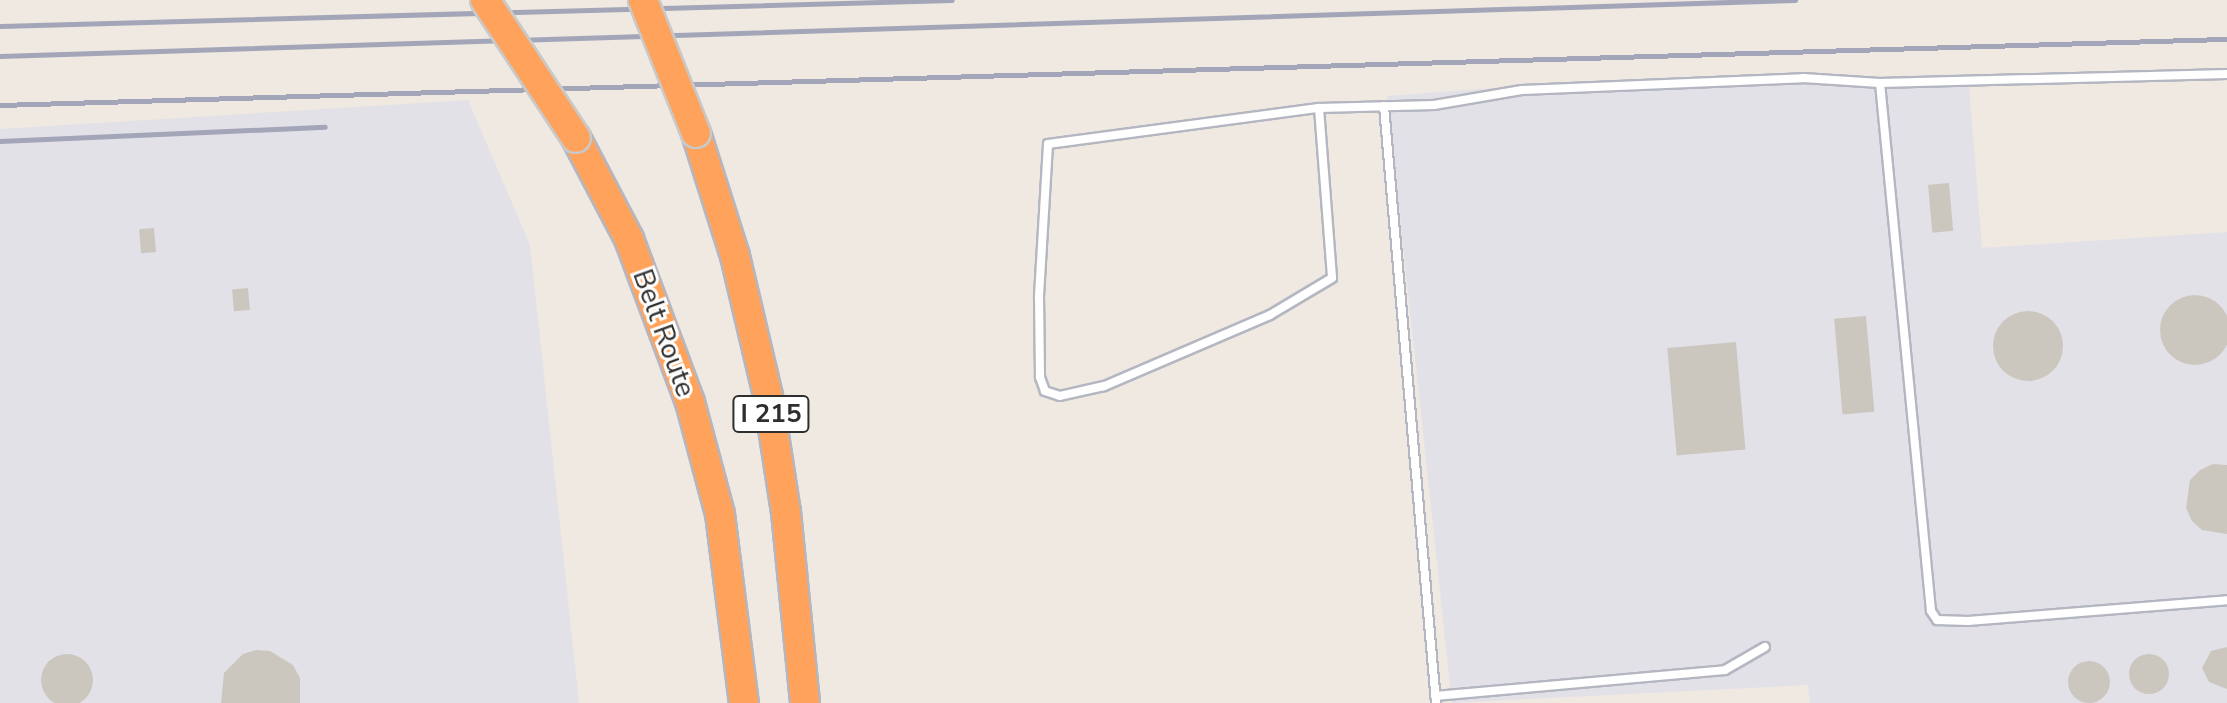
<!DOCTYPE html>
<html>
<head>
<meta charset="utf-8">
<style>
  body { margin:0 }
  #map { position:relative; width:2227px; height:703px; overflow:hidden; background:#efe9e1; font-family:"Nunito Sans",sans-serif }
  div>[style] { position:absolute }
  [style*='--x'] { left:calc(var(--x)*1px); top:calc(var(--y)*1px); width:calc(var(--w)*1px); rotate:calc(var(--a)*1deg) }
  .industrial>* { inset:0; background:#e3e1e8 }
  .building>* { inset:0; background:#cbc7bf; transform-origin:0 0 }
  .round { border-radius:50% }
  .roads { filter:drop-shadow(2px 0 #b4b7c1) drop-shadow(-2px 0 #b4b7c1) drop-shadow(0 2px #b4b7c1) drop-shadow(0 -2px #b4b7c1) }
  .lane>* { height:8px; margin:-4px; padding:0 4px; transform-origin:4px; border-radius:4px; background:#fff }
  .highway>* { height:28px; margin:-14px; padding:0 14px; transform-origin:14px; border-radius:14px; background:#ffa35c }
  .rail>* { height:5px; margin:-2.5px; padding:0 2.5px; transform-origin:2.5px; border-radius:2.5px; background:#a3a6b8 }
  .bridges { filter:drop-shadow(2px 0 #c9c9c9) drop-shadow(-2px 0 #c9c9c9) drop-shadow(0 2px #c9c9c9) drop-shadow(0 -2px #c9c9c9) }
  .highway-bridge>* { height:28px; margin:-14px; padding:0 14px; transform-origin:14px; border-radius:14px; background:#ffa35c }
  span { translate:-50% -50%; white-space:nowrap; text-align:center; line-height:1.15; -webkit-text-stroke:6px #fff; paint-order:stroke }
  .shield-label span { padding:2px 6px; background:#fff; border:2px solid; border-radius:6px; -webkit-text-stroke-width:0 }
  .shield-label { font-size:26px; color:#2e2e2e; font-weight:700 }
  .street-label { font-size:28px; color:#2e2e2e }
</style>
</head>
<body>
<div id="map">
  <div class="industrial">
    <div style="clip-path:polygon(1968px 74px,1982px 248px,2227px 232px,2227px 703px,1810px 703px,1808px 685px,1452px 703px,1387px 96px,1507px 87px)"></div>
    <div style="clip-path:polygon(468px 100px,530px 245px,579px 703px,0 703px,0 129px)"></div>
  </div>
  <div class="building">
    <div style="left:1949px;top:183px;width:48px;height:21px;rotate:85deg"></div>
    <div style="left:154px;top:228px;width:24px;height:15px;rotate:85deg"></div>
    <div style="left:248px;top:288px;width:22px;height:16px;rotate:85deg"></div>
    <div class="round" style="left:2160px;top:295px;width:70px;height:70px"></div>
    <div class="round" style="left:1993px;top:311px;width:70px;height:70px"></div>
    <div style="left:1866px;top:316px;width:96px;height:32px;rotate:85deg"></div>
    <div style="left:1736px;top:342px;width:108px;height:69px;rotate:85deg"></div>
    <div style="clip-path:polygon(2213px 464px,2227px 465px,2227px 534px,2202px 530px,2192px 521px,2186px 508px,2190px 480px,2200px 470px)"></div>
    <div style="clip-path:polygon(2227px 647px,2227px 689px,2209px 682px,2202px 668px,2211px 651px)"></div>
    <div style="clip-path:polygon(256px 650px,270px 651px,293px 665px,300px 678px,300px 703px,221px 703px,224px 673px,243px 654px)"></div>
    <div class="round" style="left:2129px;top:654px;width:40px;height:40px"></div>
    <div class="round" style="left:41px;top:654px;width:52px;height:52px"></div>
    <div class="round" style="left:2068px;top:661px;width:42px;height:42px"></div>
  </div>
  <div class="roads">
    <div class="lane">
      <div style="--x:1880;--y:83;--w:530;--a:84.48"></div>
      <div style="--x:1931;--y:611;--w:11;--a:56"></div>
      <div style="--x:1937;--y:620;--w:31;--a:2"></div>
      <div style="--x:1968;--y:621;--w:260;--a:-4.6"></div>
      <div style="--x:1384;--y:106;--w:599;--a:85.02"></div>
      <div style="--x:1319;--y:108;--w:170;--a:85.6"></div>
      <div style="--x:1332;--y:278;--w:72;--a:149.2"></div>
      <div style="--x:1270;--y:315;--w:181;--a:156.8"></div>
      <div style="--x:1104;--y:386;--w:45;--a:167.2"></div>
      <div style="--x:1060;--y:396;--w:16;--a:-162"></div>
      <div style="--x:1045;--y:391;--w:15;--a:-110"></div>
      <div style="--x:1040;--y:377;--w:81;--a:-90.7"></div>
      <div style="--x:1039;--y:296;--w:152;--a:-86.6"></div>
      <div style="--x:1048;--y:144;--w:273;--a:-7.6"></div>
      <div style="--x:1319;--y:108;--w:115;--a:-1.5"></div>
      <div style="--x:1434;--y:105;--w:89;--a:-9.7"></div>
      <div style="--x:1522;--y:90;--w:281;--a:-2.4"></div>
      <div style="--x:1803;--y:78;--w:77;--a:3.7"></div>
      <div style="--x:1880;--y:83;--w:347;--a:-1.5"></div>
      <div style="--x:1435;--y:696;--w:291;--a:-5.1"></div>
      <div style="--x:1725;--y:670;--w:46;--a:-29.9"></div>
    </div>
    <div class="highway">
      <div style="--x:696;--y:133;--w:129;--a:72.4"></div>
      <div style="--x:735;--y:256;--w:144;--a:76.7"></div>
      <div style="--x:768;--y:396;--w:117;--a:81.2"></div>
      <div style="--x:786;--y:512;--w:192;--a:84.3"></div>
      <div style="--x:576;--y:138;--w:114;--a:62.3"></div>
      <div style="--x:629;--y:239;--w:174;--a:69.5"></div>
      <div style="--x:690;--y:402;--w:116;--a:75"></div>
      <div style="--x:720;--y:514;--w:191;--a:82.8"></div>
    </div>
  </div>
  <div class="rail">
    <div style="--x:0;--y:26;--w:952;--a:-1.56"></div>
    <div style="--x:0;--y:56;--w:1796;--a:-1.79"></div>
    <div style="--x:0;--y:105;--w:2228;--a:-1.7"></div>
    <div style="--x:0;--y:141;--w:325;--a:-2.5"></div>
  </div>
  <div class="bridges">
    <div class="highway-bridge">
      <div style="--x:485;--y:0;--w:165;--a:56.6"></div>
      <div style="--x:643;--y:0;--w:143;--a:68.3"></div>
    </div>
  </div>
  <div class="shield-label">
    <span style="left:771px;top:414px">I 215</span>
  </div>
  <div class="street-label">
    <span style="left:664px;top:333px;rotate:70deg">Belt Route</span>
  </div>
</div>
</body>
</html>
